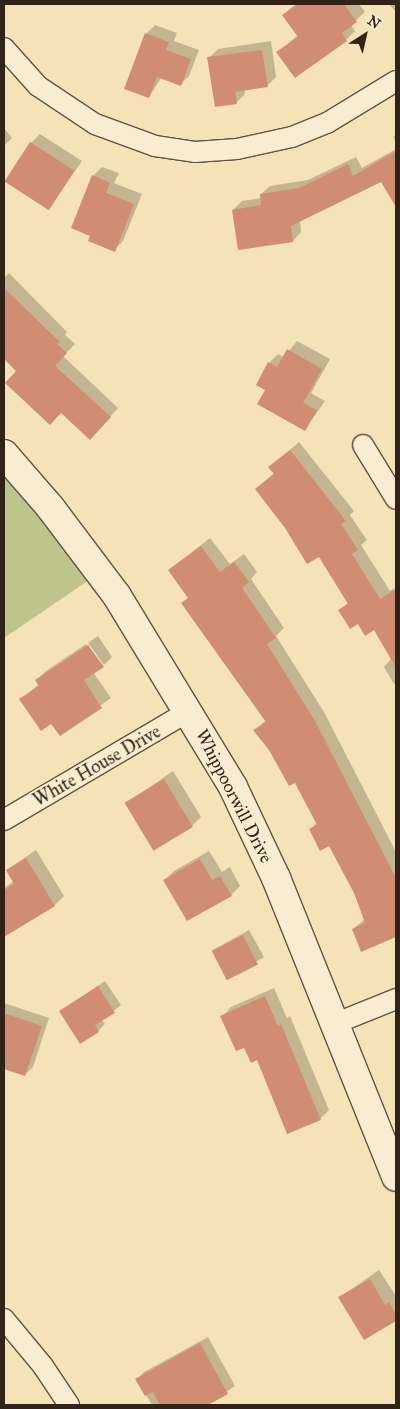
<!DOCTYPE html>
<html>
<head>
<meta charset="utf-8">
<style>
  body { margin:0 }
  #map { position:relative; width:400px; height:1409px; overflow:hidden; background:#f5e3b7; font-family:"IM FELL Great Primer",serif }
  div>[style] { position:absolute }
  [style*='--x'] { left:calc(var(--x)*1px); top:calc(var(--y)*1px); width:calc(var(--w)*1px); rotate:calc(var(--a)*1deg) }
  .green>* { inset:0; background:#bfc38c }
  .shadow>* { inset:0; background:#0003; transform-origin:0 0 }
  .building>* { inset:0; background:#d18d72; transform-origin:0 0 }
  .roads { filter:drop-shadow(1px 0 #625340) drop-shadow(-1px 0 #625340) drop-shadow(0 1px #625340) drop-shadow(0 -1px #625340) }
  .street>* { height:20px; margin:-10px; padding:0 10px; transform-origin:10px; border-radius:10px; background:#f8edd0 }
  .secondary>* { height:28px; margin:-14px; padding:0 14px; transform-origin:14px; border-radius:14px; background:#f8edd0 }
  span { translate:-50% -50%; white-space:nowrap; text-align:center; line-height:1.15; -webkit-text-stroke:4px #f8edd0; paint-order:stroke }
  .street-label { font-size:18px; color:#312319 }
  .frame { position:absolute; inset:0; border:5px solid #312319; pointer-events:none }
  .north { position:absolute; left:340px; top:10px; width:50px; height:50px; -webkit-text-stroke:4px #f8edd0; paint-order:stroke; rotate:35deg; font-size:14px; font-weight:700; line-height:20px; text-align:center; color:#312319 }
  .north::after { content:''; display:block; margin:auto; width:18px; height:22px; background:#312319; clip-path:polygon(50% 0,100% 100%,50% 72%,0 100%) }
</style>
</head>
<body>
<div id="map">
  <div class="green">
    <div style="clip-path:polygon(4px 476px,92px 578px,4px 638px)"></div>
  </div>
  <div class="shadow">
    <div style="clip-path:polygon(296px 4px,359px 4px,365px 12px,351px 25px,355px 31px,346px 40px,295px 76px,278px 52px,298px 35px,283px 15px)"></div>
    <div style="clip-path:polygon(389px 4px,396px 4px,396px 10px,395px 11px)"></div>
    <div style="clip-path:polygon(155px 25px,177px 33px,174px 41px,199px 50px,189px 76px,180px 85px,161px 78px,149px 97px,146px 34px)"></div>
    <div style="clip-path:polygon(271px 41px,276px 77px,267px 86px,244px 89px,245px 94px,236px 103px,209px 58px,218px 49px)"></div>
    <div style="clip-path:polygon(4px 128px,12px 138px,4px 146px)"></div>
    <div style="clip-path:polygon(40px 134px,82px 161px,49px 208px,31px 143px)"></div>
    <div style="clip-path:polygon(396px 134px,396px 143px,393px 137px)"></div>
    <div style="clip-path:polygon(396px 149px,396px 183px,387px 189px,381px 180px,300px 220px,301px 232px,293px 241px,233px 210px,242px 201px,262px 198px,261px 194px,270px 186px,308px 180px,356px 157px,362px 168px)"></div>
    <div style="clip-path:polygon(102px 167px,119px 173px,114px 183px,142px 194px,123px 241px,114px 250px,92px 235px,93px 176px)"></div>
    <div style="clip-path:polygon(9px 273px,67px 332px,65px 335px,75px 344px,63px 356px,118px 408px,98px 430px,4px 357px,4px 278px)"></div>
    <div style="clip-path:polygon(297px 341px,330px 359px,311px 393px,325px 401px,305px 430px,266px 389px,269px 363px,278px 354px,284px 357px)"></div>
    <div style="clip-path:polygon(299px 442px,354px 511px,350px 515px,367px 540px,361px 545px,390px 591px,396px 587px,396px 683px,394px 684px,384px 667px,392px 658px,375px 629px,340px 610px,349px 602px,320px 555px,286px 527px,256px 489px,274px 473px,270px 467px)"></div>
    <div style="clip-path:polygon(210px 538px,230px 564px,244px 554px,257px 572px,251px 579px,284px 628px,276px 636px,324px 712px,396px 852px,396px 935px,362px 950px,353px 929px,365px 919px,355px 892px,330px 844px,310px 830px,317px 822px,296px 781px,255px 730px,266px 720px,183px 604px,189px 597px,169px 570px)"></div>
    <div style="clip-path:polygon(98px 636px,112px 657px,104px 665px,88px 643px)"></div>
    <div style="clip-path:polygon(86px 644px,101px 666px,93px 672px,111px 698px,60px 734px,52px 722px,21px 699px,39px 684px,37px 680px,46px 671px)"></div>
    <div style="clip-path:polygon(173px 771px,201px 817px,192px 826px,127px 803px)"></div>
    <div style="clip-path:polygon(36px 850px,64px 896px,55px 905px,4px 936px,4px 888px,14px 881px,7px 870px)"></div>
    <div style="clip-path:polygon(209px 851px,222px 872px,230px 867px,240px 886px,231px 895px,165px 880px,174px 871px)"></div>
    <div style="left:249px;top:930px;width:31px;height:42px;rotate:61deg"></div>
    <div style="clip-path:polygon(105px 981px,121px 1005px,102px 1020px,105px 1024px,98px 1031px,61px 1011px)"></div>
    <div style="clip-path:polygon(274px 988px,287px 1018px,290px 1016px,329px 1110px,320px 1119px,244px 1046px,222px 1017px,231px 1007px)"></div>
    <div style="clip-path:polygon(4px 1003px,49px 1018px,33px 1067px,25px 1075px,4px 1068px)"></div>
    <div style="clip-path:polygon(379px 1270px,396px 1296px,396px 1320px,364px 1339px,340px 1297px)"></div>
    <div style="clip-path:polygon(208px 1337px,235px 1386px,206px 1405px,152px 1405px,137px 1379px,144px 1372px)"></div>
  </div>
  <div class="building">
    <div style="clip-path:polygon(298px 4px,344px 4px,357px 22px,342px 33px,347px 41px,295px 78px,276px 52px,298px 37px,282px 15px)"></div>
    <div style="clip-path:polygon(145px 33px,169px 42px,166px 50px,191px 59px,181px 86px,157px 77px,149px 98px,124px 89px)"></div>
    <div style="clip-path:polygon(262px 50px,268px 87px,235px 92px,237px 104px,215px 107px,207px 57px)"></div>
    <div style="left:30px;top:142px;width:53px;height:47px;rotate:33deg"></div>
    <div style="clip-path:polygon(396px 151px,396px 207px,381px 182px,291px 226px,293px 242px,238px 250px,232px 210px,261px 205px,260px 194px,299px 188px,348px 164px,353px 176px)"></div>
    <div style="clip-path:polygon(92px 175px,110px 183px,106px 193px,134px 204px,115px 252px,88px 241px,90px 236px,71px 228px)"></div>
    <div style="clip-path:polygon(4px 288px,60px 342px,57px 344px,67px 353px,55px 366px,111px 417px,90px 440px,61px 413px,50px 425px,5px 383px,16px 371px,4px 359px)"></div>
    <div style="clip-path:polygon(287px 349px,322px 369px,303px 403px,317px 410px,305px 431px,257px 404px,265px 390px,256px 385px,268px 362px,277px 367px)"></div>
    <div style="clip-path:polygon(290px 450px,346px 521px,341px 524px,358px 550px,352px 554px,380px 599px,396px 589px,396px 668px,374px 630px,365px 636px,358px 624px,350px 629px,338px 610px,348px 604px,319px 557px,307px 564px,285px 528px,255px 489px,274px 474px,268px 467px)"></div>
    <div style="clip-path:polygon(201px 546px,220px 572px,234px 562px,249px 582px,242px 588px,276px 638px,267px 644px,315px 721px,396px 878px,396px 937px,361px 952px,352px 929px,365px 923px,354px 893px,329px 846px,320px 851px,309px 829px,317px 825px,295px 783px,289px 786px,269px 750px,253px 730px,266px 722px,181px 603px,188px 598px,168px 570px)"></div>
    <div style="clip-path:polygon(88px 645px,104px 667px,84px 680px,102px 708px,60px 736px,51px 724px,41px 731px,19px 699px,39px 686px,35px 680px)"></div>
    <div style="left:164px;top:779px;width:56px;height:46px;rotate:59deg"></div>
    <div style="clip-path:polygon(26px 858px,55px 906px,4px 937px,4px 890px,14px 884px,6px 870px)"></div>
    <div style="clip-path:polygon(200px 859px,212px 880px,220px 876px,232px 896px,187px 921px,163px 880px)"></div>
    <div style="left:243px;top:935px;width:33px;height:35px;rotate:63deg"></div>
    <div style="clip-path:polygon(98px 986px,115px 1013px,95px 1025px,99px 1032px,80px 1044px,59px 1011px)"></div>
    <div style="clip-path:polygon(265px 996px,278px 1026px,281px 1024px,321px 1120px,287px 1134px,257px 1060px,251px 1063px,244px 1048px,236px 1051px,220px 1016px)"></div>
    <div style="clip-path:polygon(4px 1013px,42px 1026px,25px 1076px,4px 1069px)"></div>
    <div style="clip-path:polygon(370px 1279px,385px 1305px,389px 1302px,396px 1314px,396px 1321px,364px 1340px,338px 1297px)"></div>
    <div style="clip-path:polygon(200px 1343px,228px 1394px,208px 1405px,160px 1405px,153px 1392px,145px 1396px,135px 1379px)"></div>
  </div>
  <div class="roads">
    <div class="street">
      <div style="--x:4;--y:48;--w:51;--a:48.2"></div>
      <div style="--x:38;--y:86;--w:69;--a:33.7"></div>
      <div style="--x:95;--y:124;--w:64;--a:20.1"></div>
      <div style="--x:155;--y:146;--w:40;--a:8.5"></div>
      <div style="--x:195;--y:152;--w:42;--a:-4.1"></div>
      <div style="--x:237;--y:149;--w:56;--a:-12.3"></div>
      <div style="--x:292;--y:137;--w:38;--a:-22"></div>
      <div style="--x:327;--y:123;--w:81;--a:-31.3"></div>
      <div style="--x:363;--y:445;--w:63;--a:58.6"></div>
      <div style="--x:4;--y:820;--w:215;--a:-30.5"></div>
      <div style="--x:334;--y:1024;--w:67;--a:-22"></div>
      <div style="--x:4;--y:1319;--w:61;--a:50.3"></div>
      <div style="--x:43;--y:1366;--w:47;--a:56.3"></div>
    </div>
    <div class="secondary">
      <div style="--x:4;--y:454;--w:70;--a:49"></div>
      <div style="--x:50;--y:507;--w:111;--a:53"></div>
      <div style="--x:117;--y:596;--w:223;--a:58.7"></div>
      <div style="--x:233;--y:787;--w:101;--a:64.7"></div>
      <div style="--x:276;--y:878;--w:322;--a:68.1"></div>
    </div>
  </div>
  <div class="street-label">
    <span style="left:97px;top:766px;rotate:-30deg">White House Drive</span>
    <span style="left:234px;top:796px;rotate:63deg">Whippoorwill Drive</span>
  </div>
  <div class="frame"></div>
  <div class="north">N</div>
</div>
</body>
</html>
